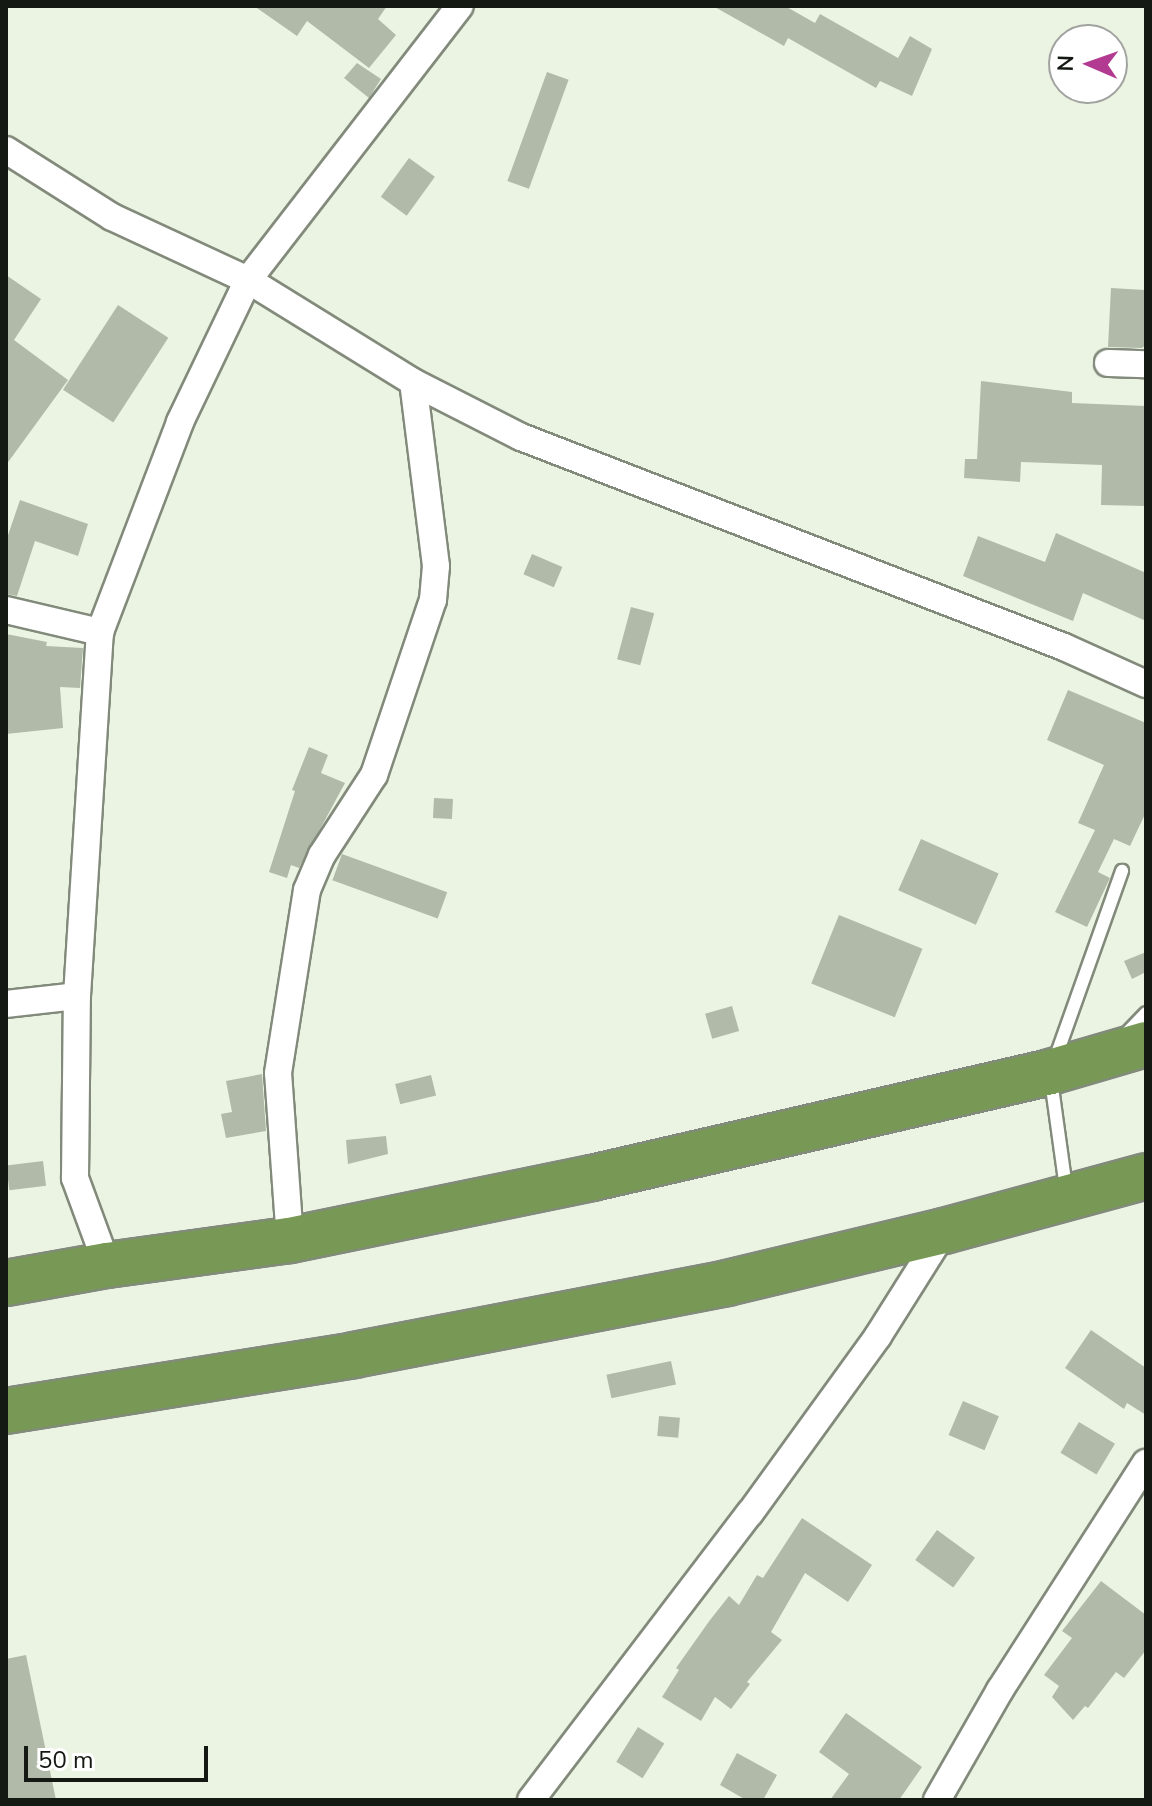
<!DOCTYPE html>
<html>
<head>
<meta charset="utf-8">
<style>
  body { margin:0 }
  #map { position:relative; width:1152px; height:1806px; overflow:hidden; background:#ebf4e3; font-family:"Nunito Sans",sans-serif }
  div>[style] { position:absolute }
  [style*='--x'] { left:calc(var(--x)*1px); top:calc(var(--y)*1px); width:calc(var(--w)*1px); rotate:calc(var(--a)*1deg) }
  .building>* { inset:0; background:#b1baa9; transform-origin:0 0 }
  .roads { filter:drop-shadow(2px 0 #828a7b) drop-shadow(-2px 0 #828a7b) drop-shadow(0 2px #828a7b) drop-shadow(0 -2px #828a7b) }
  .lane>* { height:12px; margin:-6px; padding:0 6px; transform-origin:6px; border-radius:6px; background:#fff }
  .street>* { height:26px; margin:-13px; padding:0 13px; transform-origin:13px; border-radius:13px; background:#fff }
  .highway>* { height:44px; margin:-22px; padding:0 22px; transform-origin:22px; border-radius:22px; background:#795 }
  span { translate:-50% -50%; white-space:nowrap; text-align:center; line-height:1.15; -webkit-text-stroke:6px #fff; paint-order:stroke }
  .frame { position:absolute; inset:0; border:8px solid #151913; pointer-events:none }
  .north { position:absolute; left:1048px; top:24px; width:80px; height:80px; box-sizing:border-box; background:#fff; border:2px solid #a1a3a1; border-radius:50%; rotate:272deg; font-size:22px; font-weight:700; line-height:32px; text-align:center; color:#151913 }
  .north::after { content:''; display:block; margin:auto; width:28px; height:36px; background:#b23b91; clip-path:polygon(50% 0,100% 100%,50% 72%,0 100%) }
  .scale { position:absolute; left:24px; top:1746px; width:184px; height:36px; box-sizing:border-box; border:4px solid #151913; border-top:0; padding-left:10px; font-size:24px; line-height:28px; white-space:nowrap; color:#151913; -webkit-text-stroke:6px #fff; paint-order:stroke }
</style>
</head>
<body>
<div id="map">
  <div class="building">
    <div style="clip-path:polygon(254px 6px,387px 6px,378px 19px,396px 35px,369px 68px,307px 21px,297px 36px)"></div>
    <div style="clip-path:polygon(713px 6px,785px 6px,815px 23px,820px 14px,898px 58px,910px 36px,932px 49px,912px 96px,880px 81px,876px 88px,788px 38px,784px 46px)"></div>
    <div style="clip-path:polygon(357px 63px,381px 79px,369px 98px,344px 78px)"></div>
    <div style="left:547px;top:72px;width:23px;height:116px;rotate:20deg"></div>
    <div style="left:409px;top:158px;width:32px;height:48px;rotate:36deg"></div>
    <div style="clip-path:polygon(6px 275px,41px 299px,14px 340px,68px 380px,6px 465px)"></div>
    <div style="clip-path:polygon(1111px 288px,1145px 290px,1146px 345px,1142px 348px,1108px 347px)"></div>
    <div style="left:118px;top:305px;width:60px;height:101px;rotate:33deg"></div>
    <div style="clip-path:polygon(981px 381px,1072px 392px,1072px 403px,1146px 406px,1146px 506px,1101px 505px,1102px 465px,1021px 462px,1020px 482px,964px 478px,965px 459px,977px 459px)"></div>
    <div style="clip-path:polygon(20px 500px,88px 524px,78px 556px,35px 541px,17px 596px,6px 594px,6px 541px)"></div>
    <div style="clip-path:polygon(1056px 533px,1146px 573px,1146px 621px,1083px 593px,1073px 621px,963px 576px,978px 536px,1045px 562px)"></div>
    <div style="left:532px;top:554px;width:33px;height:22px;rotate:23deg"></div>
    <div style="left:631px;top:607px;width:24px;height:54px;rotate:15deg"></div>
    <div style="clip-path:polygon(6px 634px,47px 642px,46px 646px,83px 648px,80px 688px,60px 687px,63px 728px,6px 734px)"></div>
    <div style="clip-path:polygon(1068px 690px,1146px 723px,1146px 812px,1130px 846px,1114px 839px,1098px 872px,1110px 878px,1087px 927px,1055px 912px,1095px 830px,1078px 823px,1104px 765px,1047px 740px)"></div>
    <div style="clip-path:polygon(309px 747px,328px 755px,321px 773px,345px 783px,299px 868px,291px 865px,287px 878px,269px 872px,295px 791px,292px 790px)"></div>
    <div style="left:434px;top:798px;width:19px;height:20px;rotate:3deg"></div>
    <div style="left:921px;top:839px;width:85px;height:56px;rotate:24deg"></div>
    <div style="left:342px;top:854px;width:112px;height:28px;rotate:20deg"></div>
    <div style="left:839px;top:915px;width:90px;height:74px;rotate:22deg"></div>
    <div style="clip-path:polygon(1146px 952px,1146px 972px,1132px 979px,1124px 961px)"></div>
    <div style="left:732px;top:1006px;width:26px;height:28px;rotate:74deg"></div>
    <div style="clip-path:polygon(262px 1074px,266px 1131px,226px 1138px,221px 1114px,232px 1112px,226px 1081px)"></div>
    <div style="left:431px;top:1075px;width:21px;height:37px;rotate:76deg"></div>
    <div style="clip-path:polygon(386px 1136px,388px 1154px,348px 1164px,346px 1140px)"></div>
    <div style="left:43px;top:1161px;width:25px;height:37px;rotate:83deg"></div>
    <div style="clip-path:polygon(1091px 1330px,1146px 1368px,1146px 1415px,1127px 1403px,1124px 1409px,1065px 1368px)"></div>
    <div style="left:671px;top:1361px;width:24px;height:66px;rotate:78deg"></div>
    <div style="left:963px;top:1401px;width:39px;height:37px;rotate:23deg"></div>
    <div style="left:659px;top:1416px;width:21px;height:20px;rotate:5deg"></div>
    <div style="left:1079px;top:1422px;width:42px;height:36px;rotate:31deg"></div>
    <div style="clip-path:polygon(802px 1518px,872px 1565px,848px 1602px,805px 1573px,771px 1632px,782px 1640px,747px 1682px,750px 1684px,731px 1709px,715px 1697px,701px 1721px,662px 1697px,679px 1670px,676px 1668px,710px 1620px,729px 1596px,739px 1605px,757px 1575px,763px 1578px)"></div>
    <div style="left:937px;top:1530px;width:47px;height:37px;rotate:36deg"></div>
    <div style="clip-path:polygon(1101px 1581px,1146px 1615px,1146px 1650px,1124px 1678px,1116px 1672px,1088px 1708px,1085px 1706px,1073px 1720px,1052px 1697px,1059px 1686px,1044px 1675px,1072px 1638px,1062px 1631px)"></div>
    <div style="clip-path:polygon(26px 1655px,56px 1800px,6px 1800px,6px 1659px)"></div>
    <div style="clip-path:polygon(846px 1713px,922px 1767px,899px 1800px,830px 1800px,849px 1774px,819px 1752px)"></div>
    <div style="left:638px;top:1727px;width:31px;height:41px;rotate:32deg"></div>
    <div style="clip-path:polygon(737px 1753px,777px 1775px,763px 1800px,746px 1800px,720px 1785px)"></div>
  </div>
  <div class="roads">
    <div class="lane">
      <div style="--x:1124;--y:1036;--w:32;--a:-46"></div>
      <div style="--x:1054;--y:1062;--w:203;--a:-70.4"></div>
      <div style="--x:1051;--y:1080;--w:109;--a:82.1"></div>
    </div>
    <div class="street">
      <div style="--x:6;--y:150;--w:125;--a:32.3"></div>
      <div style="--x:112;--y:217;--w:150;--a:24.9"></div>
      <div style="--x:248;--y:280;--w:194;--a:31.7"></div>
      <div style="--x:413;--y:382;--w:121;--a:27"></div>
      <div style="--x:521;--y:437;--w:582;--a:21.14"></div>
      <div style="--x:1064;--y:647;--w:90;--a:24.3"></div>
      <div style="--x:1108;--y:363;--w:38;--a:2"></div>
      <div style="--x:6;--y:610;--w:97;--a:13.2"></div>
      <div style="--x:6;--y:1004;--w:71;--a:-6.4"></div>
      <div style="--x:290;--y:1240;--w:167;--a:-94.1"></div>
      <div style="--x:278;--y:1073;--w:185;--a:-81"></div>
      <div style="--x:307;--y:890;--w:38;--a:-67"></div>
      <div style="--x:322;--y:855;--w:95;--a:-57"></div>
      <div style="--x:374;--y:775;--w:185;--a:-71.4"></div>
      <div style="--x:433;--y:600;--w:34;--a:-85"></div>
      <div style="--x:436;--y:566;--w:185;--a:-97.1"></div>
      <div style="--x:107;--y:1265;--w:93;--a:-110.2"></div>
      <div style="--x:75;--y:1178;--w:182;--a:-89.4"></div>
      <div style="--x:77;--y:996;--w:365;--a:-86.4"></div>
      <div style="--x:100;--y:632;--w:225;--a:-69.1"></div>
      <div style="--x:180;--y:422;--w:157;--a:-64.4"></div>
      <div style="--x:248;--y:280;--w:346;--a:-52.3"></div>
      <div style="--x:531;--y:1800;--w:361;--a:-52.7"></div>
      <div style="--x:750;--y:1513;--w:218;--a:-54.1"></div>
      <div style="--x:878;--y:1336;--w:124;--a:-57.8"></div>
      <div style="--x:937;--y:1800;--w:127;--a:-60.2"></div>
      <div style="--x:1000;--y:1690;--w:270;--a:-57.3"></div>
    </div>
    <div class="highway">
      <div style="--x:6;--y:1283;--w:103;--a:-10.1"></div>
      <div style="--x:107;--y:1265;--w:185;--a:-7.8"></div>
      <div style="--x:290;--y:1240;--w:308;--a:-11.6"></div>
      <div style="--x:592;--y:1178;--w:470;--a:-13"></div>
      <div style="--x:1050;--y:1072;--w:100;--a:-16.3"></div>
      <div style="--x:6;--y:1411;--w:352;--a:-9.1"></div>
      <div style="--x:354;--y:1355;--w:380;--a:-10.9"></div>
      <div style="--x:727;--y:1283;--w:223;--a:-13.5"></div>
      <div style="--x:944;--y:1231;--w:209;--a:-15.2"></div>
    </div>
  </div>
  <div class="frame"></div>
  <div class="north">N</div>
  <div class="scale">50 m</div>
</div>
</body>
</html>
